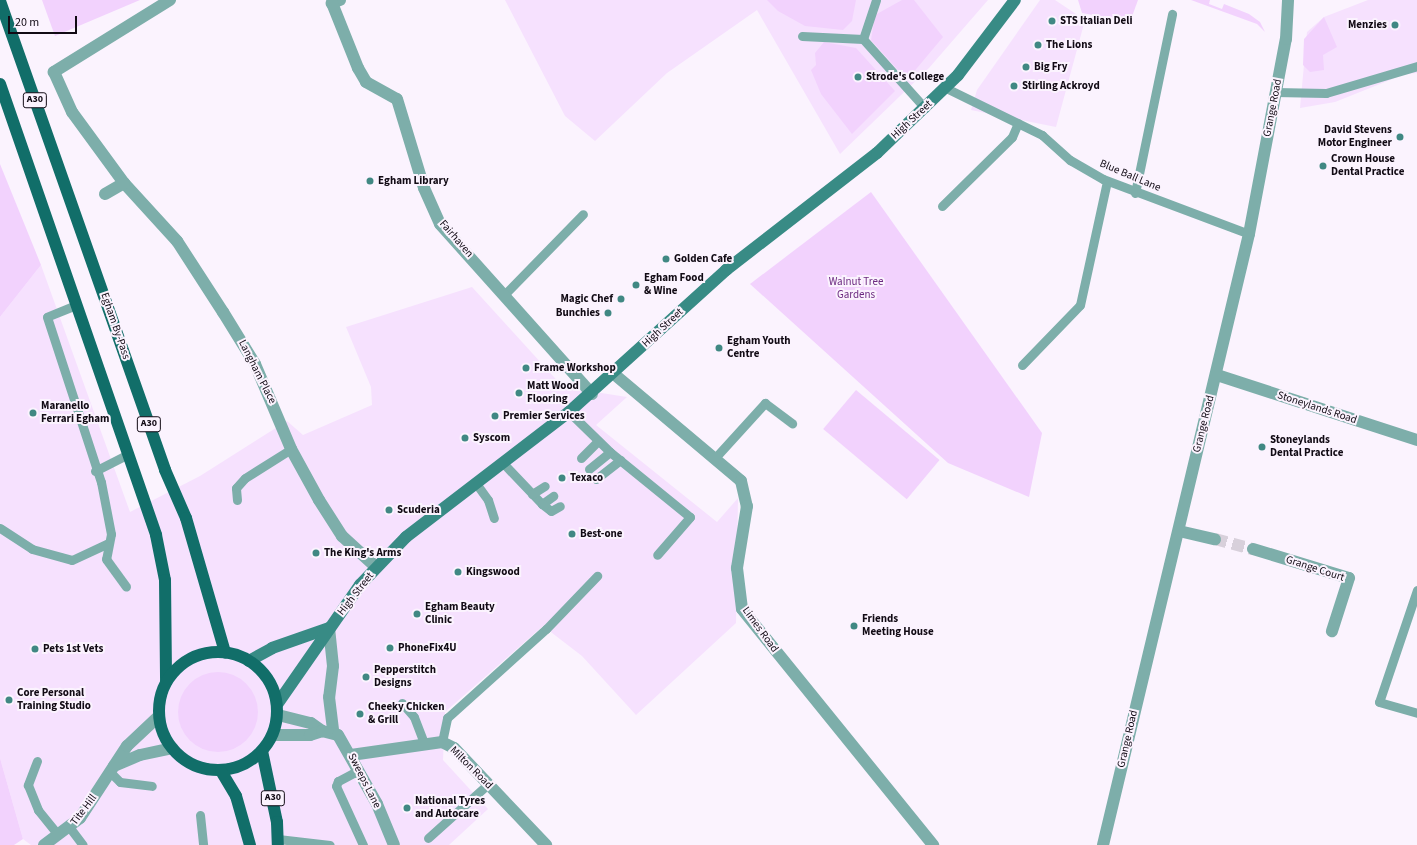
<!DOCTYPE html>
<html>
<head>
<meta charset="utf-8">
<style>
  body { margin:0 }
  #map { position:relative; width:1417px; height:845px; overflow:hidden; background:#fbf3fe; font-family:"Source Sans 3",sans-serif }
  div>[style] { position:absolute }
  [style*='--x'] { left:calc(var(--x)*1px); top:calc(var(--y)*1px); width:calc(var(--w)*1px); rotate:calc(var(--a)*1deg) }
  .built>* { inset:0; background:#f6e1fe }
  .green>* { inset:0; background:#f2d2fd; transform-origin:0 0 }
  .round { border-radius:50% }
  .minor-tunnel>* { height:12px; margin-top:-6px; transform-origin:0; background:repeating-linear-gradient(90deg,#d8d0db 0 12px,transparent 0 18px) }
  .service>* { height:9px; margin:-4.5px; padding:0 4.5px; transform-origin:4.5px; border-radius:4.5px; background:#7daeaa }
  .minor>* { height:12px; margin:-6px; padding:0 6px; transform-origin:6px; border-radius:6px; background:#7daeaa }
  .tertiary>* { height:12px; margin:-6px; padding:0 6px; transform-origin:6px; border-radius:6px; background:#7daeaa }
  .secondary>* { height:12px; margin:-6px; padding:0 6px; transform-origin:6px; border-radius:6px; background:#388b85 }
  .primary>* { height:12px; margin:-6px; padding:0 6px; transform-origin:6px; border-radius:6px; background:#116e69 }
  .primary>.ring { margin:-6px; padding:0; box-sizing:content-box; background:none; border:12px solid #116e69; border-radius:50% }
  .dots>* { width:11px; height:11px; translate:-50% -50%; box-sizing:border-box; border:2px solid #fbf3fe; border-radius:50% }
  span { translate:-50% -50%; white-space:nowrap; text-align:center; line-height:1.15; -webkit-text-stroke:4px #fbf3fe; paint-order:stroke }
  .shield-label span { padding:1px 3px; background:#fbf3fe; border:1px solid; border-radius:3px; -webkit-text-stroke-width:0 }
  .shield-label { font-size:10px; color:#110a14; font-weight:700 }
  .poi-label { font-size:11px; color:#110a14; font-weight:700 }
  .left { translate:0 -50%; text-align:left }
  .right { translate:-100% -50%; text-align:right }
  .street-label { font-size:11px; color:#110a14 }
  .park-label { font-size:11px; color:#6c2a80 }
  .scale { position:absolute; left:8px; top:16px; width:69px; height:18px; box-sizing:border-box; border:2px solid #110a14; border-top:0; padding-left:5px; font-size:12px; line-height:14px; white-space:nowrap; color:#110a14; -webkit-text-stroke:3px #fbf3fe; paint-order:stroke }
</style>
</head>
<body>
<div id="map">
  <div class="built">
    <div style="clip-path:polygon(505px 0,988px 0,929px 68px,840px 154px,757px 10px,667px 73px,595px 141px,565px 116px)"></div>
    <div style="clip-path:polygon(1040px 0,1055px 0,1085px 20px,1056px 127px,971px 110px,977px 90px)"></div>
    <div style="clip-path:polygon(1368px 0,1417px 0,1417px 73px,1405px 74px,1335px 102px,1300px 108px,1307px 32px,1324px 17px)"></div>
    <div style="clip-path:polygon(41px 265px,130px 512px,200px 476px,287px 421px,303px 435px,372px 405px,371px 387px,346px 327px,472px 287px,563px 387px,627px 397px,596px 425px,717px 522px,738px 498px,736px 623px,636px 715px,582px 656px,543px 626px,445px 712px,443px 760px,488px 809px,449px 845px,31px 845px,23px 839px,0 758px,0 317px)"></div>
  </div>
  <div class="green">
    <div style="clip-path:polygon(42px 0,140px 0,55px 36px)"></div>
    <div style="clip-path:polygon(767px 0,856px 0,852px 21px,843px 30px,805px 26px,778px 11px)"></div>
    <div style="clip-path:polygon(902px 0,914px 0,943px 37px,907px 80px,871px 40px,875px 15px)"></div>
    <div style="clip-path:polygon(1078px 0,1138px 0,1130px 22px,1082px 13px)"></div>
    <div style="clip-path:polygon(1191px 0,1210px 0,1209px 4px,1222px 9px,1224px 4px,1249px 14px,1260px 22px,1265px 32px,1257px 24px)"></div>
    <div style="clip-path:polygon(1324px 17px,1337px 47px,1323px 55px,1324px 70px,1310px 72px,1303px 65px,1304px 39px)"></div>
    <div style="clip-path:polygon(824px 42px,856px 48px,895px 91px,852px 134px,821px 94px,811px 70px,816px 65px,815px 53px)"></div>
    <div style="clip-path:polygon(0 164px,41px 265px,0 317px)"></div>
    <div style="clip-path:polygon(871px 192px,1042px 433px,1029px 497px,948px 463px,750px 284px)"></div>
    <div style="left:856px;top:390px;width:109px;height:51px;rotate:40deg"></div>
    <div class="round" style="left:178px;top:672px;width:80px;height:80px"></div>
    <div style="clip-path:polygon(0 758px,23px 839px,14px 845px,0 845px)"></div>
  </div>
  <div class="minor-tunnel">
    <div style="--x:1215;--y:539;--w:39;--a:15"></div>
  </div>
  <div class="service">
    <div style="--x:876;--y:0;--w:41;--a:108.4"></div>
    <div style="--x:863;--y:39;--w:93;--a:48.1"></div>
    <div style="--x:802;--y:36;--w:61;--a:2.8"></div>
    <div style="--x:946;--y:88;--w:107;--a:26.1"></div>
    <div style="--x:1042;--y:135;--w:38;--a:42"></div>
    <div style="--x:1070;--y:160;--w:38;--a:30"></div>
    <div style="--x:1103;--y:179;--w:156;--a:20.6"></div>
    <div style="--x:1275;--y:92;--w:51;--a:1.1"></div>
    <div style="--x:1326;--y:93;--w:95;--a:-16.5"></div>
    <div style="--x:1135;--y:193;--w:183;--a:-78.3"></div>
    <div style="--x:942;--y:206;--w:98;--a:-44.6"></div>
    <div style="--x:1012;--y:137;--w:15;--a:-67"></div>
    <div style="--x:504;--y:295;--w:113;--a:-45.7"></div>
    <div style="--x:76;--y:305;--w:31;--a:158"></div>
    <div style="--x:47;--y:317;--w:174;--a:71.9"></div>
    <div style="--x:101;--y:482;--w:53;--a:79.1"></div>
    <div style="--x:111;--y:534;--w:25;--a:101"></div>
    <div style="--x:106;--y:559;--w:34;--a:54"></div>
    <div style="--x:1022;--y:365;--w:83;--a:-46"></div>
    <div style="--x:1080;--y:305;--w:127;--a:-77.7"></div>
    <div style="--x:569;--y:412;--w:57;--a:44.3"></div>
    <div style="--x:610;--y:452;--w:103;--a:39.1"></div>
    <div style="--x:690;--y:517;--w:50;--a:131"></div>
    <div style="--x:581;--y:458;--w:24;--a:-45"></div>
    <div style="--x:714;--y:459;--w:76;--a:-47.7"></div>
    <div style="--x:765;--y:403;--w:34;--a:37"></div>
    <div style="--x:502;--y:462;--w:58;--a:46.4"></div>
    <div style="--x:542;--y:504;--w:14;--a:-36"></div>
    <div style="--x:589;--y:469;--w:27;--a:-39"></div>
    <div style="--x:95;--y:471;--w:38;--a:-27"></div>
    <div style="--x:596;--y:479;--w:31;--a:-38"></div>
    <div style="--x:475;--y:482;--w:22;--a:54"></div>
    <div style="--x:488;--y:500;--w:19;--a:72"></div>
    <div style="--x:532;--y:494;--w:15;--a:-32"></div>
    <div style="--x:237;--y:500;--w:12;--a:-95"></div>
    <div style="--x:236;--y:488;--w:13;--a:-48"></div>
    <div style="--x:245;--y:478;--w:54;--a:-32.2"></div>
    <div style="--x:542;--y:504;--w:11;--a:38"></div>
    <div style="--x:551;--y:511;--w:10;--a:-29"></div>
    <div style="--x:0;--y:528;--w:38;--a:33"></div>
    <div style="--x:32;--y:549;--w:41;--a:15.4"></div>
    <div style="--x:72;--y:560;--w:40;--a:-25"></div>
    <div style="--x:1417;--y:590;--w:118;--a:108.7"></div>
    <div style="--x:1379;--y:702;--w:40;--a:16"></div>
    <div style="--x:402;--y:703;--w:18;--a:49"></div>
    <div style="--x:414;--y:717;--w:28;--a:69"></div>
    <div style="--x:442;--y:742;--w:25;--a:-78"></div>
    <div style="--x:447;--y:718;--w:133;--a:-42"></div>
    <div style="--x:546;--y:629;--w:74;--a:-46.1"></div>
    <div style="--x:37;--y:761;--w:26;--a:111"></div>
    <div style="--x:28;--y:785;--w:27;--a:68"></div>
    <div style="--x:38;--y:810;--w:32;--a:51"></div>
    <div style="--x:359;--y:770;--w:24;--a:152"></div>
    <div style="--x:338;--y:781;--w:5;--a:112"></div>
    <div style="--x:336;--y:786;--w:65;--a:65.4"></div>
    <div style="--x:110;--y:772;--w:14;--a:45"></div>
    <div style="--x:120;--y:782;--w:32;--a:7"></div>
    <div style="--x:200;--y:815;--w:30;--a:84"></div>
    <div style="--x:70;--y:828;--w:21;--a:53"></div>
    <div style="--x:428;--y:838;--w:81;--a:-42"></div>
    <div style="--x:278;--y:839;--w:52;--a:6.6"></div>
  </div>
  <div class="minor">
    <div style="--x:170;--y:0;--w:137;--a:148.2"></div>
    <div style="--x:54;--y:72;--w:44;--a:65.8"></div>
    <div style="--x:72;--y:112;--w:88;--a:53.8"></div>
    <div style="--x:124;--y:183;--w:79;--a:47.6"></div>
    <div style="--x:177;--y:241;--w:85;--a:57.1"></div>
    <div style="--x:223;--y:312;--w:61;--a:58.4"></div>
    <div style="--x:255;--y:364;--w:92;--a:67"></div>
    <div style="--x:291;--y:449;--w:58;--a:61.2"></div>
    <div style="--x:319;--y:500;--w:43;--a:57.4"></div>
    <div style="--x:342;--y:536;--w:46;--a:42.4"></div>
    <div style="--x:340;--y:0;--w:9;--a:159"></div>
    <div style="--x:332;--y:3;--w:70;--a:68.2"></div>
    <div style="--x:358;--y:68;--w:16;--a:60"></div>
    <div style="--x:366;--y:82;--w:35;--a:29"></div>
    <div style="--x:397;--y:99;--w:93;--a:73.1"></div>
    <div style="--x:424;--y:188;--w:39;--a:66"></div>
    <div style="--x:440;--y:224;--w:228;--a:48.2"></div>
    <div style="--x:105;--y:194;--w:22;--a:-30"></div>
    <div style="--x:614;--y:374;--w:166;--a:40.1"></div>
    <div style="--x:741;--y:481;--w:26;--a:77"></div>
    <div style="--x:747;--y:506;--w:63;--a:99.2"></div>
    <div style="--x:737;--y:568;--w:41;--a:83"></div>
    <div style="--x:742;--y:609;--w:304;--a:51"></div>
    <div style="--x:1217;--y:375;--w:210;--a:18"></div>
    <div style="--x:1179;--y:531;--w:37;--a:13"></div>
    <div style="--x:1253;--y:549;--w:100;--a:16.8"></div>
    <div style="--x:1349;--y:578;--w:56;--a:107.8"></div>
    <div style="--x:329;--y:628;--w:38;--a:84"></div>
    <div style="--x:333;--y:666;--w:31;--a:97"></div>
    <div style="--x:329;--y:697;--w:34;--a:83"></div>
    <div style="--x:278;--y:715;--w:34;--a:14"></div>
    <div style="--x:311;--y:723;--w:14;--a:36"></div>
    <div style="--x:273;--y:735;--w:37;--a:0"></div>
    <div style="--x:310;--y:735;--w:13;--a:-18"></div>
    <div style="--x:322;--y:731;--w:16;--a:14"></div>
    <div style="--x:338;--y:735;--w:79;--a:60.5"></div>
    <div style="--x:377;--y:804;--w:44;--a:67.5"></div>
    <div style="--x:351;--y:755;--w:92;--a:-8.1"></div>
    <div style="--x:442;--y:742;--w:13;--a:27"></div>
    <div style="--x:454;--y:748;--w:134;--a:46.5"></div>
    <div style="--x:1103;--y:845;--w:628;--a:-76.56"></div>
    <div style="--x:1249;--y:234;--w:198;--a:-79.3"></div>
    <div style="--x:1286;--y:39;--w:39;--a:-87"></div>
  </div>
  <div class="tertiary">
    <div style="--x:114;--y:766;--w:28;--a:-23"></div>
    <div style="--x:140;--y:755;--w:33;--a:-12"></div>
    <div style="--x:44;--y:845;--w:45;--a:-36.9"></div>
    <div style="--x:80;--y:818;--w:86;--a:-56.9"></div>
    <div style="--x:127;--y:746;--w:44;--a:-43.2"></div>
  </div>
  <div class="secondary">
    <div style="--x:249;--y:661;--w:26;--a:-29"></div>
    <div style="--x:272;--y:648;--w:60;--a:-19.3"></div>
    <div style="--x:278;--y:703;--w:144;--a:-55.2"></div>
    <div style="--x:360;--y:585;--w:66;--a:-46.2"></div>
    <div style="--x:406;--y:537;--w:205;--a:-37.5"></div>
    <div style="--x:569;--y:412;--w:212;--a:-42.1"></div>
    <div style="--x:726;--y:270;--w:191;--a:-37.8"></div>
    <div style="--x:877;--y:153;--w:112;--a:-43.9"></div>
    <div style="--x:958;--y:75;--w:94;--a:-52.8"></div>
  </div>
  <div class="primary">
    <div style="--x:0;--y:1;--w:497;--a:70.6"></div>
    <div style="--x:165;--y:470;--w:52;--a:66.4"></div>
    <div style="--x:186;--y:518;--w:140;--a:73.8"></div>
    <div style="--x:0;--y:84;--w:477;--a:70.9"></div>
    <div style="--x:156;--y:535;--w:46;--a:78.7"></div>
    <div style="--x:165;--y:580;--w:102;--a:89.4"></div>
    <div class="ring" style="left:159px;top:652px;width:106px;height:106px"></div>
    <div style="--x:262;--y:751;--w:73;--a:78.1"></div>
    <div style="--x:277;--y:822;--w:23;--a:88"></div>
    <div style="--x:221;--y:771;--w:29;--a:59"></div>
    <div style="--x:236;--y:796;--w:51;--a:74.1"></div>
  </div>
  <div class="dots">
    <div style="left:1052px;top:21px;background:#408883"></div>
    <div style="left:1395px;top:25px;background:#408883"></div>
    <div style="left:1038px;top:45px;background:#408883"></div>
    <div style="left:1026px;top:67px;background:#408883"></div>
    <div style="left:858px;top:77px;background:#408883"></div>
    <div style="left:1014px;top:86px;background:#408883"></div>
    <div style="left:1400px;top:137px;background:#408883"></div>
    <div style="left:1323px;top:166px;background:#408883"></div>
    <div style="left:370px;top:181px;background:#408883"></div>
    <div style="left:666px;top:259px;background:#408883"></div>
    <div style="left:636px;top:285px;background:#408883"></div>
    <div style="left:621px;top:299px;background:#408883"></div>
    <div style="left:608px;top:313px;background:#408883"></div>
    <div style="left:719px;top:348px;background:#408883"></div>
    <div style="left:526px;top:368px;background:#408883"></div>
    <div style="left:519px;top:393px;background:#408883"></div>
    <div style="left:33px;top:413px;background:#408883"></div>
    <div style="left:495px;top:416px;background:#408883"></div>
    <div style="left:465px;top:438px;background:#408883"></div>
    <div style="left:1262px;top:447px;background:#408883"></div>
    <div style="left:562px;top:478px;background:#408883"></div>
    <div style="left:389px;top:510px;background:#408883"></div>
    <div style="left:572px;top:534px;background:#408883"></div>
    <div style="left:316px;top:553px;background:#408883"></div>
    <div style="left:458px;top:572px;background:#408883"></div>
    <div style="left:417px;top:614px;background:#408883"></div>
    <div style="left:854px;top:626px;background:#408883"></div>
    <div style="left:390px;top:648px;background:#408883"></div>
    <div style="left:35px;top:649px;background:#408883"></div>
    <div style="left:366px;top:677px;background:#408883"></div>
    <div style="left:9px;top:700px;background:#408883"></div>
    <div style="left:360px;top:714px;background:#408883"></div>
    <div style="left:407px;top:808px;background:#408883"></div>
  </div>
  <div class="shield-label">
    <span style="left:35px;top:100px">A30</span>
    <span style="left:149px;top:424px">A30</span>
    <span style="left:273px;top:798px">A30</span>
  </div>
  <div class="poi-label">
    <span class="left" style="left:1060px;top:21px">STS Italian Deli</span>
    <span class="right" style="left:1387px;top:25px">Menzies</span>
    <span class="left" style="left:1046px;top:45px">The Lions</span>
    <span class="left" style="left:1034px;top:67px">Big Fry</span>
    <span class="left" style="left:866px;top:77px">Strode's College</span>
    <span class="left" style="left:1022px;top:86px">Stirling Ackroyd</span>
    <span class="right" style="left:1392px;top:137px">David Stevens<br>Motor Engineer</span>
    <span class="left" style="left:1331px;top:166px">Crown House<br>Dental Practice</span>
    <span class="left" style="left:378px;top:181px">Egham Library</span>
    <span class="left" style="left:674px;top:259px">Golden Cafe</span>
    <span class="left" style="left:644px;top:285px">Egham Food<br>&amp; Wine</span>
    <span class="right" style="left:613px;top:299px">Magic Chef</span>
    <span class="right" style="left:600px;top:313px">Bunchies</span>
    <span class="left" style="left:727px;top:348px">Egham Youth<br>Centre</span>
    <span class="left" style="left:534px;top:368px">Frame Workshop</span>
    <span class="left" style="left:527px;top:393px">Matt Wood<br>Flooring</span>
    <span class="left" style="left:41px;top:413px">Maranello<br>Ferrari Egham</span>
    <span class="left" style="left:503px;top:416px">Premier Services</span>
    <span class="left" style="left:473px;top:438px">Syscom</span>
    <span class="left" style="left:1270px;top:447px">Stoneylands<br>Dental Practice</span>
    <span class="left" style="left:570px;top:478px">Texaco</span>
    <span class="left" style="left:397px;top:510px">Scuderia</span>
    <span class="left" style="left:580px;top:534px">Best-one</span>
    <span class="left" style="left:324px;top:553px">The King's Arms</span>
    <span class="left" style="left:466px;top:572px">Kingswood</span>
    <span class="left" style="left:425px;top:614px">Egham Beauty<br>Clinic</span>
    <span class="left" style="left:862px;top:626px">Friends<br>Meeting House</span>
    <span class="left" style="left:398px;top:648px">PhoneFix4U</span>
    <span class="left" style="left:43px;top:649px">Pets 1st Vets</span>
    <span class="left" style="left:374px;top:677px">Pepperstitch<br>Designs</span>
    <span class="left" style="left:17px;top:700px">Core Personal<br>Training Studio</span>
    <span class="left" style="left:368px;top:714px">Cheeky Chicken<br>&amp; Grill</span>
    <span class="left" style="left:415px;top:808px">National Tyres<br>and Autocare</span>
  </div>
  <div class="street-label">
    <span style="left:1273px;top:108px;rotate:-79deg">Grange Road</span>
    <span style="left:912px;top:120px;rotate:-43deg">High Street</span>
    <span style="left:1130px;top:176px;rotate:23deg">Blue Ball Lane</span>
    <span style="left:456px;top:239px;rotate:49deg">Fairhaven</span>
    <span style="left:115px;top:326px;rotate:71deg">Egham By-Pass</span>
    <span style="left:663px;top:328px;rotate:-43deg">High Street</span>
    <span style="left:257px;top:372px;rotate:63deg">Langham Place</span>
    <span style="left:1317px;top:408px;rotate:18deg">Stoneylands Road</span>
    <span style="left:1204px;top:424px;rotate:-76deg">Grange Road</span>
    <span style="left:1315px;top:569px;rotate:18deg">Grange Court</span>
    <span style="left:356px;top:594px;rotate:-52deg">High Street</span>
    <span style="left:760px;top:630px;rotate:54deg">Limes Road</span>
    <span style="left:1128px;top:739px;rotate:-77deg">Grange Road</span>
    <span style="left:471px;top:768px;rotate:45deg">Milton Road</span>
    <span style="left:364px;top:781px;rotate:63deg">Sweeps Lane</span>
    <span style="left:84px;top:810px;rotate:-53deg">Tite Hill</span>
  </div>
  <div class="park-label">
    <span style="left:856px;top:289px">Walnut Tree<br>Gardens</span>
  </div>
  <div class="scale">20 m</div>
</div>
</body>
</html>
